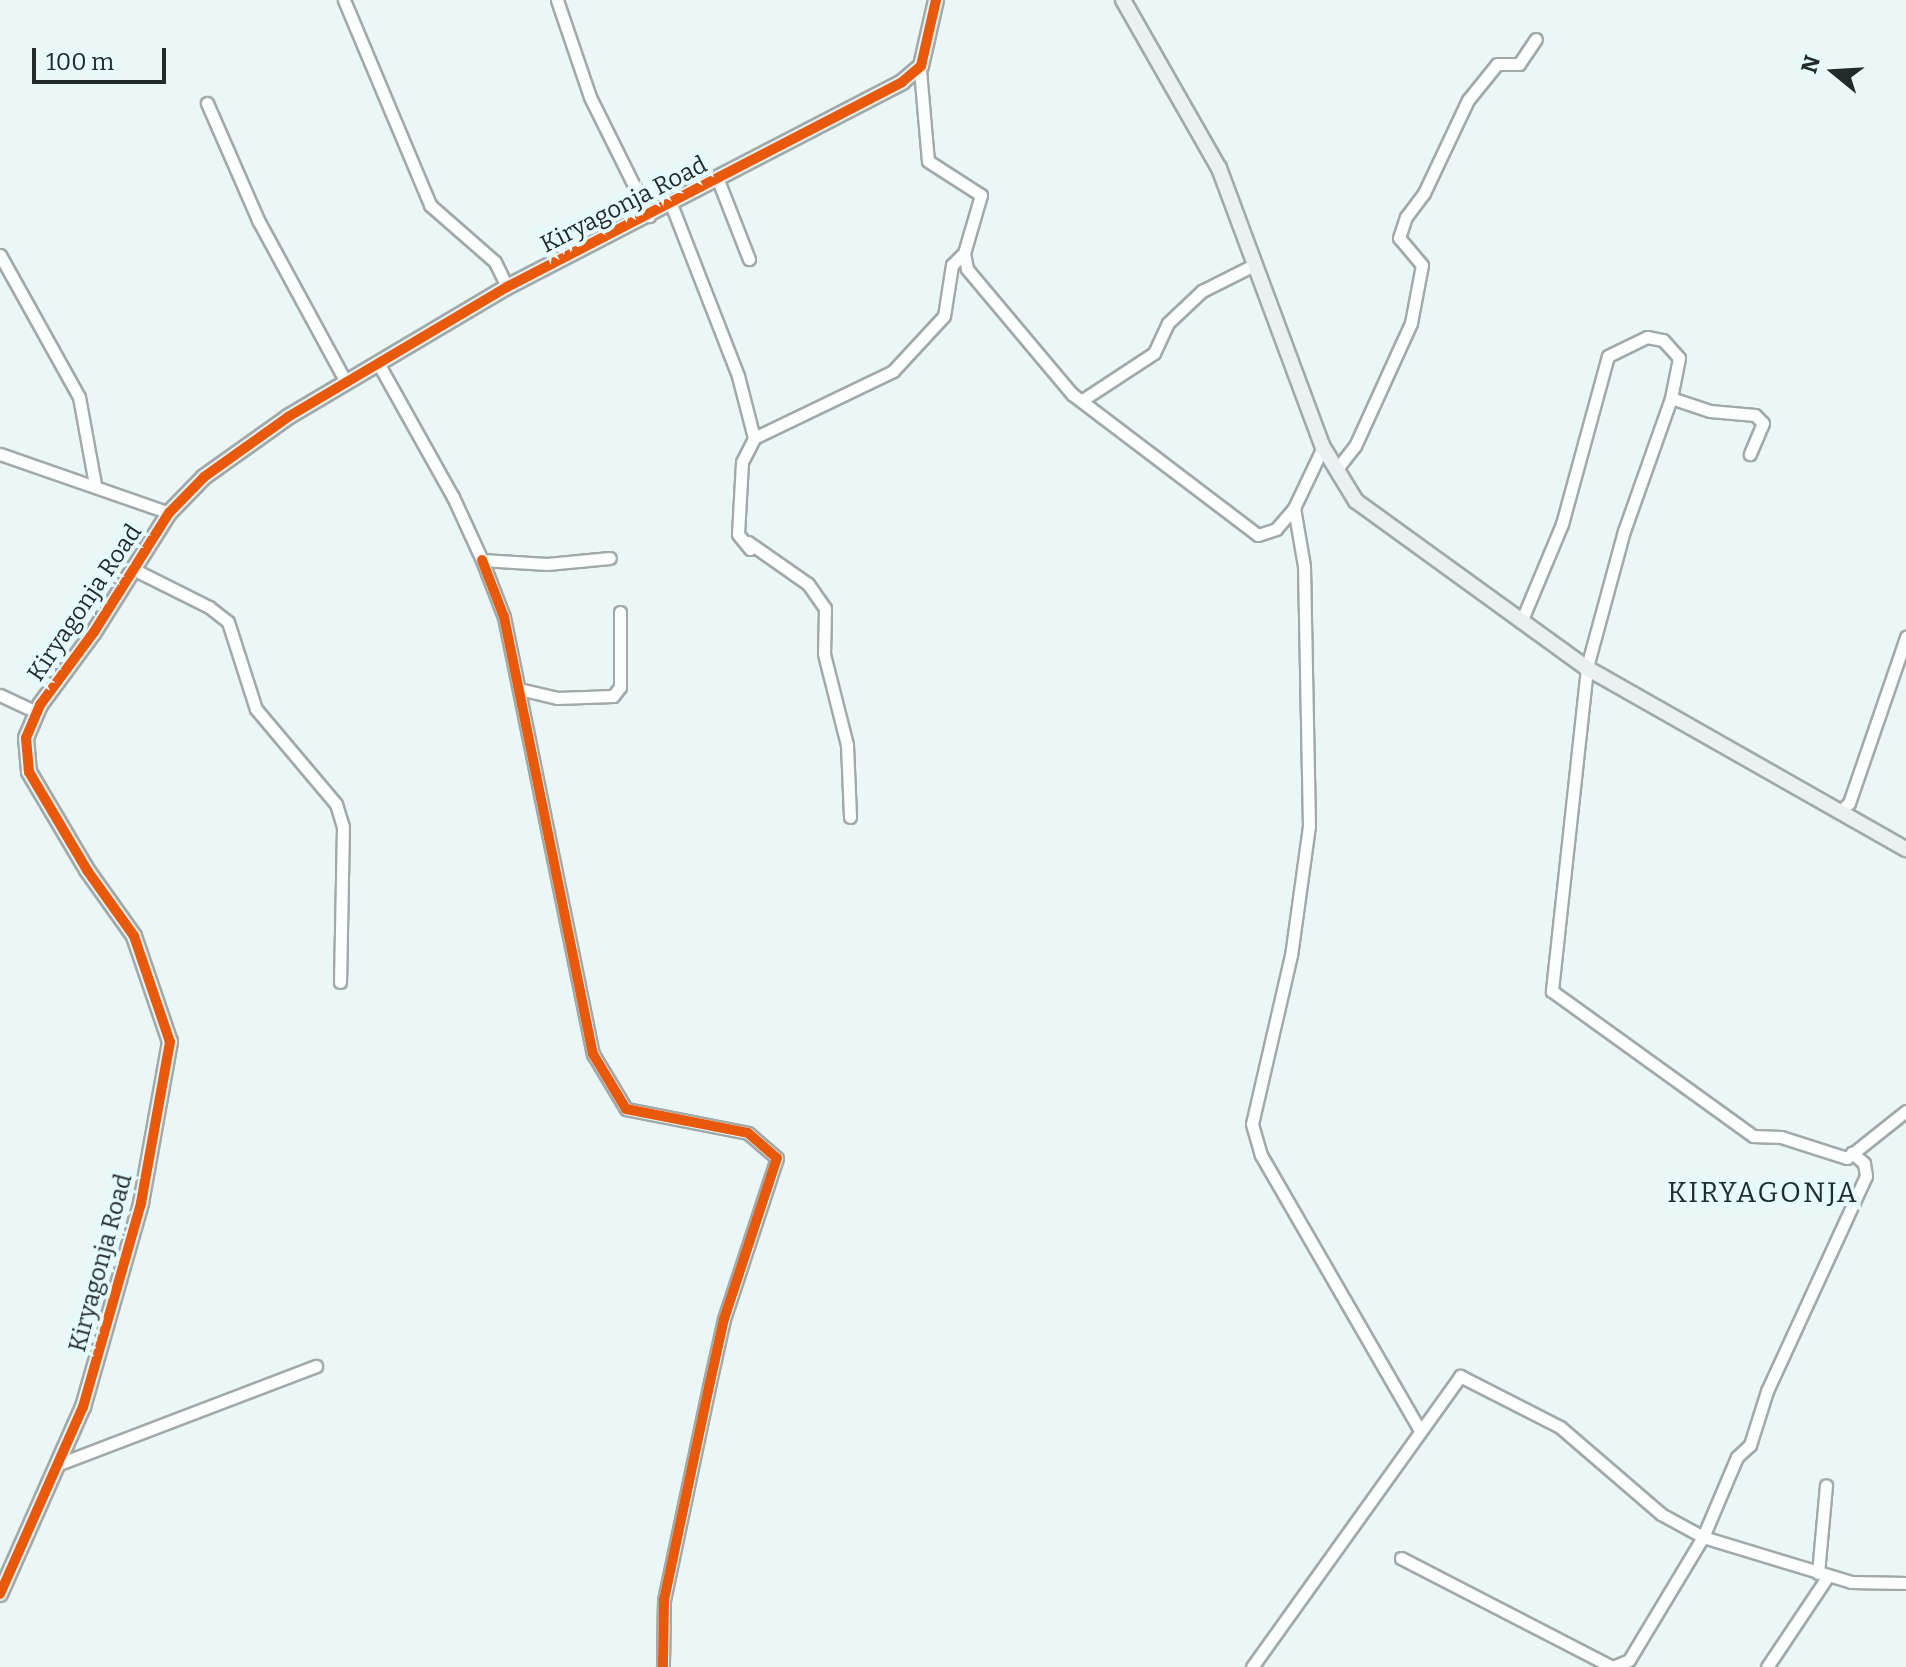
<!DOCTYPE html>
<html>
<head>
<meta charset="utf-8">
<style>
  body { margin:0 }
  #map { position:relative; width:1906px; height:1667px; overflow:hidden; background:#ebf6f6; font-family:Bitter,serif }
  div>[style] { position:absolute }
  [style*='--x'] { left:calc(var(--x)*1px); top:calc(var(--y)*1px); width:calc(var(--w)*1px); rotate:calc(var(--a)*1deg) }
  .roads { filter:drop-shadow(2px 0 #a1a9a9) drop-shadow(-2px 0 #a1a9a9) drop-shadow(0 2px #a1a9a9) drop-shadow(0 -2px #a1a9a9) }
  .street>* { height:11px; margin:-5.5px; padding:0 5.5px; transform-origin:5.5px; border-radius:5.5px; background:#fcfefe }
  .secondary>* { height:14px; margin:-7px; padding:0 7px; transform-origin:7px; border-radius:7px; background:#e9f1f3 }
  .cycleway>* { height:10px; margin:-5px; padding:0 5px; transform-origin:5px; border-radius:5px; background:#e8590c }
  span { translate:-50% -50%; white-space:nowrap; text-align:center; line-height:1.15; -webkit-text-stroke:8px #e6fafb; paint-order:stroke }
  .street-label { font-size:24px; color:#222a2a }
  .quarter-label { font-size:28px; color:#1d2d2e; letter-spacing:2px }
  .north { position:absolute; left:1794px; top:32px; width:80px; height:80px; -webkit-text-stroke:6px #e6fafb; paint-order:stroke; rotate:288deg; font-size:22px; font-weight:700; line-height:32px; text-align:center; color:#222a2a }
  .north::after { content:''; display:block; margin:auto; width:28px; height:36px; background:#222a2a; clip-path:polygon(50% 0,100% 100%,50% 72%,0 100%) }
  .scale { position:absolute; left:32px; top:48px; width:134px; height:36px; box-sizing:border-box; border:4px solid #222a2a; border-top:0; padding-left:10px; font-size:24px; line-height:28px; white-space:nowrap; color:#222a2a; -webkit-text-stroke:6px #e6fafb; paint-order:stroke }
</style>
</head>
<body>
<div id="map">
  <div class="roads">
    <div class="street">
      <div style="--x:344;--y:0;--w:222;--a:67.2"></div>
      <div style="--x:430;--y:205;--w:86;--a:41.2"></div>
      <div style="--x:495;--y:262;--w:28;--a:64"></div>
      <div style="--x:557;--y:0;--w:102;--a:71.2"></div>
      <div style="--x:590;--y:97;--w:133;--a:63.6"></div>
      <div style="--x:920;--y:70;--w:91;--a:85"></div>
      <div style="--x:928;--y:161;--w:63;--a:32.7"></div>
      <div style="--x:981;--y:195;--w:60;--a:106.3"></div>
      <div style="--x:964;--y:253;--w:16;--a:79"></div>
      <div style="--x:967;--y:269;--w:163;--a:50"></div>
      <div style="--x:1072;--y:394;--w:233;--a:37.2"></div>
      <div style="--x:1258;--y:535;--w:19;--a:-18"></div>
      <div style="--x:1276;--y:529;--w:28;--a:-49"></div>
      <div style="--x:1294;--y:508;--w:68;--a:-64.6"></div>
      <div style="--x:207;--y:103;--w:128;--a:66.4"></div>
      <div style="--x:258;--y:220;--w:184;--a:61.5"></div>
      <div style="--x:718;--y:180;--w:85;--a:68.6"></div>
      <div style="--x:671;--y:204;--w:185;--a:68.7"></div>
      <div style="--x:738;--y:376;--w:64;--a:75.5"></div>
      <div style="--x:0;--y:255;--w:162;--a:60.9"></div>
      <div style="--x:79;--y:397;--w:88;--a:79.6"></div>
      <div style="--x:378;--y:363;--w:154;--a:60.8"></div>
      <div style="--x:453;--y:497;--w:69;--a:65.3"></div>
      <div style="--x:482;--y:560;--w:65;--a:3.5"></div>
      <div style="--x:547;--y:564;--w:63;--a:-5.4"></div>
      <div style="--x:1084;--y:399;--w:84;--a:-33.3"></div>
      <div style="--x:1154;--y:353;--w:33;--a:-65"></div>
      <div style="--x:1168;--y:323;--w:47;--a:-43.3"></div>
      <div style="--x:1202;--y:291;--w:58;--a:-26.6"></div>
      <div style="--x:0;--y:454;--w:179;--a:19.2"></div>
      <div style="--x:1336;--y:470;--w:31;--a:-52"></div>
      <div style="--x:1355;--y:446;--w:135;--a:-65.5"></div>
      <div style="--x:1411;--y:323;--w:59;--a:-79.3"></div>
      <div style="--x:1422;--y:265;--w:35;--a:-130"></div>
      <div style="--x:1399;--y:238;--w:22;--a:-72"></div>
      <div style="--x:1406;--y:217;--w:30;--a:-53"></div>
      <div style="--x:1424;--y:193;--w:103;--a:-64.7"></div>
      <div style="--x:1468;--y:100;--w:46;--a:-51.1"></div>
      <div style="--x:1497;--y:64;--w:22;--a:0"></div>
      <div style="--x:1519;--y:64;--w:30;--a:-56"></div>
      <div style="--x:1294;--y:508;--w:59;--a:80.2"></div>
      <div style="--x:1304;--y:566;--w:260;--a:88.9"></div>
      <div style="--x:1309;--y:826;--w:130;--a:97.9"></div>
      <div style="--x:1291;--y:955;--w:173;--a:103"></div>
      <div style="--x:1252;--y:1124;--w:32;--a:74"></div>
      <div style="--x:1261;--y:1155;--w:316;--a:60"></div>
      <div style="--x:748;--y:542;--w:73;--a:35"></div>
      <div style="--x:808;--y:584;--w:29;--a:55"></div>
      <div style="--x:825;--y:608;--w:46;--a:91.2"></div>
      <div style="--x:824;--y:654;--w:94;--a:75.8"></div>
      <div style="--x:847;--y:745;--w:72;--a:87.6"></div>
      <div style="--x:750;--y:549;--w:19;--a:-129"></div>
      <div style="--x:738;--y:534;--w:72;--a:-86.8"></div>
      <div style="--x:742;--y:462;--w:27;--a:-63"></div>
      <div style="--x:754;--y:438;--w:154;--a:-25.7"></div>
      <div style="--x:893;--y:371;--w:75;--a:-47.2"></div>
      <div style="--x:944;--y:316;--w:52;--a:-81.1"></div>
      <div style="--x:952;--y:265;--w:17;--a:-45"></div>
      <div style="--x:482;--y:560;--w:61;--a:68.9"></div>
      <div style="--x:504;--y:617;--w:446;--a:78.5"></div>
      <div style="--x:593;--y:1054;--w:64;--a:59"></div>
      <div style="--x:626;--y:1109;--w:124;--a:11.1"></div>
      <div style="--x:748;--y:1133;--w:38;--a:41"></div>
      <div style="--x:777;--y:1158;--w:169;--a:108.2"></div>
      <div style="--x:724;--y:1319;--w:65;--a:102.5"></div>
      <div style="--x:710;--y:1382;--w:223;--a:101.9"></div>
      <div style="--x:664;--y:1600;--w:67;--a:90.9"></div>
      <div style="--x:135;--y:570;--w:83;--a:26.6"></div>
      <div style="--x:209;--y:607;--w:24;--a:38"></div>
      <div style="--x:228;--y:622;--w:91;--a:72.2"></div>
      <div style="--x:256;--y:709;--w:124;--a:49.9"></div>
      <div style="--x:336;--y:804;--w:24;--a:73"></div>
      <div style="--x:343;--y:827;--w:155;--a:91.1"></div>
      <div style="--x:1521;--y:622;--w:106;--a:-67.3"></div>
      <div style="--x:1562;--y:524;--w:174;--a:-74.7"></div>
      <div style="--x:1608;--y:356;--w:43;--a:-26"></div>
      <div style="--x:1647;--y:337;--w:16;--a:11"></div>
      <div style="--x:1663;--y:340;--w:24;--a:48"></div>
      <div style="--x:1679;--y:358;--w:41;--a:101.3"></div>
      <div style="--x:1587;--y:667;--w:141;--a:-74.8"></div>
      <div style="--x:1624;--y:531;--w:141;--a:-70.5"></div>
      <div style="--x:1671;--y:398;--w:41;--a:18.4"></div>
      <div style="--x:1710;--y:411;--w:45;--a:5.1"></div>
      <div style="--x:1755;--y:415;--w:11;--a:45"></div>
      <div style="--x:1763;--y:423;--w:34;--a:113"></div>
      <div style="--x:1587;--y:668;--w:325;--a:96.2"></div>
      <div style="--x:1552;--y:991;--w:248;--a:35.8"></div>
      <div style="--x:1753;--y:1136;--w:28;--a:2"></div>
      <div style="--x:1781;--y:1137;--w:69;--a:17.7"></div>
      <div style="--x:1847;--y:1158;--w:75;--a:-38.5"></div>
      <div style="--x:519;--y:689;--w:39;--a:13"></div>
      <div style="--x:557;--y:698;--w:56;--a:-2"></div>
      <div style="--x:613;--y:696;--w:11;--a:-52"></div>
      <div style="--x:620;--y:687;--w:75;--a:-90"></div>
      <div style="--x:0;--y:695;--w:40;--a:25"></div>
      <div style="--x:1839;--y:812;--w:13;--a:-42"></div>
      <div style="--x:1849;--y:803;--w:176;--a:-71"></div>
      <div style="--x:62;--y:1463;--w:272;--a:-20.9"></div>
      <div style="--x:1401;--y:1558;--w:237;--a:27.3"></div>
      <div style="--x:1612;--y:1667;--w:18;--a:-22"></div>
      <div style="--x:1629;--y:1660;--w:144;--a:-59"></div>
      <div style="--x:1703;--y:1537;--w:87;--a:-67"></div>
      <div style="--x:1737;--y:1457;--w:18;--a:-43"></div>
      <div style="--x:1750;--y:1445;--w:57;--a:-72.5"></div>
      <div style="--x:1767;--y:1391;--w:237;--a:-65.3"></div>
      <div style="--x:1866;--y:1176;--w:13;--a:-99"></div>
      <div style="--x:1864;--y:1163;--w:16;--a:-140"></div>
      <div style="--x:1818;--y:1573;--w:88;--a:-84.8"></div>
      <div style="--x:1252;--y:1667;--w:358;--a:-54.4"></div>
      <div style="--x:1460;--y:1376;--w:112;--a:27"></div>
      <div style="--x:1560;--y:1427;--w:133;--a:40.7"></div>
      <div style="--x:1661;--y:1514;--w:48;--a:28.7"></div>
      <div style="--x:1703;--y:1537;--w:155;--a:16.9"></div>
      <div style="--x:1851;--y:1582;--w:55;--a:1"></div>
      <div style="--x:1767;--y:1667;--w:110;--a:-56.2"></div>
    </div>
    <div class="secondary">
      <div style="--x:1123;--y:0;--w:193;--a:60.3"></div>
      <div style="--x:1219;--y:168;--w:298;--a:69.6"></div>
      <div style="--x:1323;--y:447;--w:63;--a:58.6"></div>
      <div style="--x:1356;--y:501;--w:285;--a:35.9"></div>
      <div style="--x:1587;--y:668;--w:367;--a:29.6"></div>
      <div style="--x:0;--y:1594;--w:205;--a:-66.1"></div>
      <div style="--x:83;--y:1407;--w:212;--a:-74.1"></div>
      <div style="--x:141;--y:1203;--w:164;--a:-79.8"></div>
      <div style="--x:170;--y:1042;--w:112;--a:-108.8"></div>
      <div style="--x:134;--y:936;--w:81;--a:-125.5"></div>
      <div style="--x:87;--y:870;--w:114;--a:-120.6"></div>
      <div style="--x:29;--y:772;--w:34;--a:-95"></div>
      <div style="--x:26;--y:738;--w:36;--a:-67"></div>
      <div style="--x:40;--y:705;--w:91;--a:-53.5"></div>
      <div style="--x:94;--y:632;--w:141;--a:-57.8"></div>
      <div style="--x:169;--y:513;--w:50;--a:-45.8"></div>
      <div style="--x:204;--y:477;--w:103;--a:-35.5"></div>
      <div style="--x:288;--y:417;--w:255;--a:-30.7"></div>
      <div style="--x:507;--y:287;--w:445;--a:-27.4"></div>
      <div style="--x:902;--y:82;--w:25;--a:-40"></div>
      <div style="--x:921;--y:66;--w:68;--a:-77.2"></div>
    </div>
  </div>
  <div class="cycleway">
    <div style="--x:482;--y:560;--w:61;--a:68.9"></div>
    <div style="--x:504;--y:617;--w:446;--a:78.5"></div>
    <div style="--x:593;--y:1054;--w:64;--a:59"></div>
    <div style="--x:626;--y:1109;--w:124;--a:11.1"></div>
    <div style="--x:748;--y:1133;--w:38;--a:41"></div>
    <div style="--x:777;--y:1158;--w:169;--a:108.2"></div>
    <div style="--x:724;--y:1319;--w:65;--a:102.5"></div>
    <div style="--x:710;--y:1382;--w:223;--a:101.9"></div>
    <div style="--x:664;--y:1600;--w:67;--a:90.9"></div>
    <div style="--x:0;--y:1594;--w:205;--a:-66.1"></div>
    <div style="--x:83;--y:1407;--w:212;--a:-74.1"></div>
    <div style="--x:141;--y:1203;--w:164;--a:-79.8"></div>
    <div style="--x:170;--y:1042;--w:112;--a:-108.8"></div>
    <div style="--x:134;--y:936;--w:81;--a:-125.5"></div>
    <div style="--x:87;--y:870;--w:114;--a:-120.6"></div>
    <div style="--x:29;--y:772;--w:34;--a:-95"></div>
    <div style="--x:26;--y:738;--w:36;--a:-67"></div>
    <div style="--x:40;--y:705;--w:91;--a:-53.5"></div>
    <div style="--x:94;--y:632;--w:141;--a:-57.8"></div>
    <div style="--x:169;--y:513;--w:50;--a:-45.8"></div>
    <div style="--x:204;--y:477;--w:103;--a:-35.5"></div>
    <div style="--x:288;--y:417;--w:255;--a:-30.7"></div>
    <div style="--x:507;--y:287;--w:445;--a:-27.4"></div>
    <div style="--x:902;--y:82;--w:25;--a:-40"></div>
    <div style="--x:921;--y:66;--w:68;--a:-77.2"></div>
  </div>
  <div class="street-label">
    <span style="left:624px;top:205px;rotate:-27deg">Kiryagonja Road</span>
    <span style="left:85px;top:603px;rotate:-56deg">Kiryagonja Road</span>
    <span style="left:101px;top:1263px;rotate:-75deg">Kiryagonja Road</span>
  </div>
  <div class="quarter-label">
    <span style="left:1763px;top:1193px">KIRYAGONJA</span>
  </div>
  <div class="north">N</div>
  <div class="scale">100 m</div>
</div>
</body>
</html>
